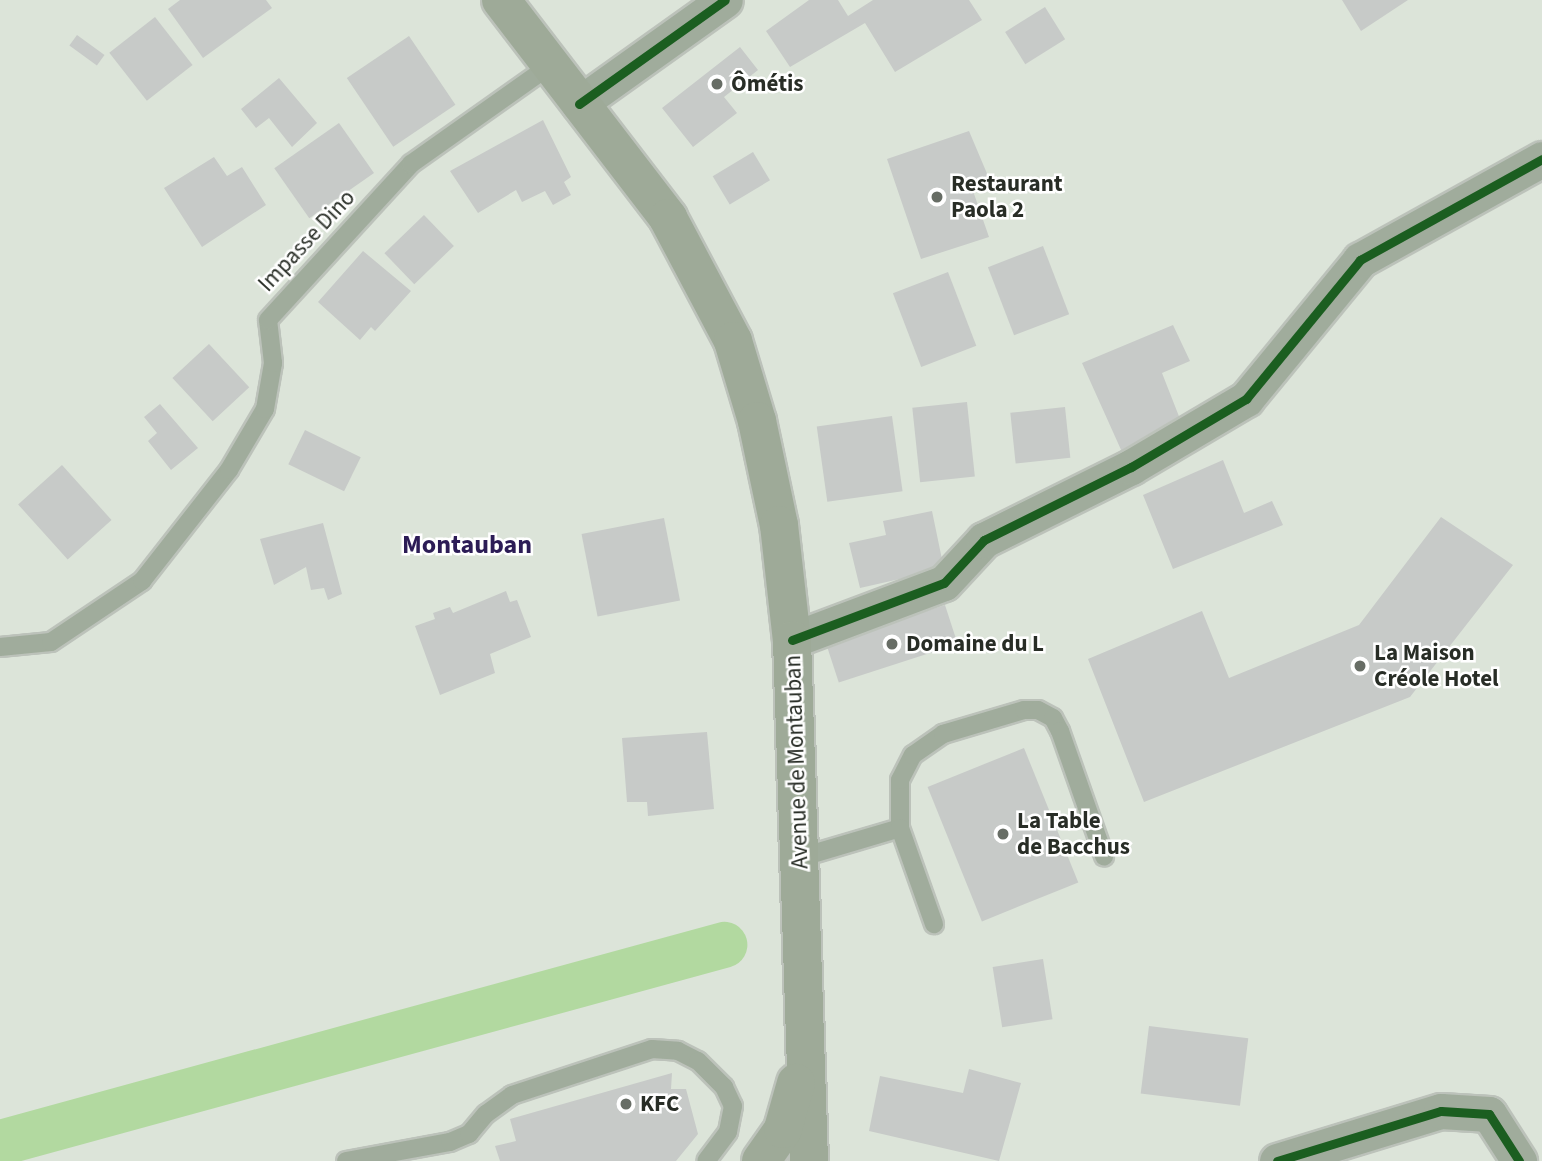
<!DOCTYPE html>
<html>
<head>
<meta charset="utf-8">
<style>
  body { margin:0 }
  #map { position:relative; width:1542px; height:1161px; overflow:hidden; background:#dce4d9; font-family:"Source Sans 3",sans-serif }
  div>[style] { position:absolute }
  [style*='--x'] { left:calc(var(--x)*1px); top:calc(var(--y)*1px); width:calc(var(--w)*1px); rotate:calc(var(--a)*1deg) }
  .canal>* { height:46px; margin:-23px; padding:0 23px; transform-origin:23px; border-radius:23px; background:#b2d9a0 }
  .building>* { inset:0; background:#c7cac8; transform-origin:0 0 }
  .roads { filter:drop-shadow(2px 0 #bcc2ba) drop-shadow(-2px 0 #bcc2ba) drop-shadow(0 2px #bcc2ba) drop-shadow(0 -2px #bcc2ba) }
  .service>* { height:18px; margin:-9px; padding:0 9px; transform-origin:9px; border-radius:9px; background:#a0ac9c }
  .minor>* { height:35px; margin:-17.5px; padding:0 17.5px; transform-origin:17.5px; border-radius:17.5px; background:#a0ac9c }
  .secondary>* { height:38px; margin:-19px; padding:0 19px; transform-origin:19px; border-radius:19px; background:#9eaa98 }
  .cycleway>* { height:9px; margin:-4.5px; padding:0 4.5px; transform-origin:4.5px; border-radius:4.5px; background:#1b5e20 }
  .dots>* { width:19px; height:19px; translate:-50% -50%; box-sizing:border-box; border:4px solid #fff; border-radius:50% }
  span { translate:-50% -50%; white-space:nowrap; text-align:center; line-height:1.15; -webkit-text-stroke:5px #fff; paint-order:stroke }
  .poi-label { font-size:23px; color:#282d26; font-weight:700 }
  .left { translate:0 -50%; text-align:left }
  .street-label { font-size:23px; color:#282d26 }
  .quarter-label { font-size:26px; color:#2c1c56; font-weight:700 }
</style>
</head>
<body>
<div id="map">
  <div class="canal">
    <div style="--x:0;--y:1143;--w:751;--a:-15.3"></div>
  </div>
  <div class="building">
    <div style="clip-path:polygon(180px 0,266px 0,272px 8px,203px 58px,168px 9px)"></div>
    <div style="clip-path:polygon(809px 0,838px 0,848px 16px,873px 0,969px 0,982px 20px,895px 72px,865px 23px,790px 67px,766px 31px)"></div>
    <div style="clip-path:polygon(1342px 0,1408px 0,1361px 31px)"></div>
    <div style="left:1045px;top:7px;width:38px;height:47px;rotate:58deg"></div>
    <div style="left:155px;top:17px;width:61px;height:58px;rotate:52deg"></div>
    <div style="left:77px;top:35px;width:34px;height:13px;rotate:36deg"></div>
    <div style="left:409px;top:36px;width:83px;height:75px;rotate:56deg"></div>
    <div style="clip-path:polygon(740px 47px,758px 70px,724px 97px,737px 113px,693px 147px,662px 108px)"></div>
    <div style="clip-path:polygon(279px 78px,317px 123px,292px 147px,269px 118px,256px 128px,241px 109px)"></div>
    <div style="clip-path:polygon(543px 120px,571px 177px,564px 182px,571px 195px,553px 205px,545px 191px,522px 202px,516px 190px,478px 213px,450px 171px)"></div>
    <div style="left:339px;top:123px;width:61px;height:79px;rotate:55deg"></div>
    <div style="clip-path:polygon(969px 131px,991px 183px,972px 188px,989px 237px,921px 259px,887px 159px)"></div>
    <div style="left:753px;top:152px;width:33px;height:47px;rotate:59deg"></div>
    <div style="clip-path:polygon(214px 157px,227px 176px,242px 167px,266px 205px,202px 247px,164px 188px)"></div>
    <div style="left:424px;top:215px;width:43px;height:55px;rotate:46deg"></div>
    <div style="left:1043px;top:246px;width:73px;height:59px;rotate:69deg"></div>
    <div style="clip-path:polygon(363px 251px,411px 291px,375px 331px,371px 327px,360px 340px,318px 302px)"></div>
    <div style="left:948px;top:272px;width:79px;height:59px;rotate:69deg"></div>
    <div style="clip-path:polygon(1173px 325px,1190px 361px,1162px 373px,1182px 424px,1122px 452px,1082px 363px)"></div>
    <div style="left:209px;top:344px;width:59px;height:50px;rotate:47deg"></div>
    <div style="left:967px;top:402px;width:75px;height:55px;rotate:84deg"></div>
    <div style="clip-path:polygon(160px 404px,198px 448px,171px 470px,148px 441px,157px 433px,144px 417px)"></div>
    <div style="left:1065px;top:407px;width:51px;height:55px;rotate:84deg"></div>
    <div style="left:892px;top:416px;width:76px;height:76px;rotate:82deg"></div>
    <div style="left:305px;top:430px;width:62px;height:38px;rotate:26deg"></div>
    <div style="clip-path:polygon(1223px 460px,1244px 513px,1272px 501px,1283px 525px,1173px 569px,1143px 495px)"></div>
    <div style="left:62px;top:465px;width:74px;height:59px;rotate:48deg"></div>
    <div style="clip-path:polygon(932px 511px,944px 569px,860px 588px,849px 543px,886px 535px,883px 521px)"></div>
    <div style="clip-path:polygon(1441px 517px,1513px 565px,1410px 697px,1144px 802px,1088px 659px,1202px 611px,1229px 678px,1359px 625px)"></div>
    <div style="left:664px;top:518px;width:84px;height:84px;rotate:79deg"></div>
    <div style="clip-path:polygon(323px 523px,342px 594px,328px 600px,324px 588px,311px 590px,306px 567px,274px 585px,260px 539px)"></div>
    <div style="clip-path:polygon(506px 591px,510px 602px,517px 600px,531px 637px,490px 654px,495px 673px,440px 695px,415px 626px,435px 619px,433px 613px,450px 607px,453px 613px)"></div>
    <div style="left:945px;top:605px;width:41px;height:125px;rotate:72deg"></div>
    <div style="clip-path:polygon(707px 732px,714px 809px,648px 816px,647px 802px,627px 802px,622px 738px)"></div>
    <div style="left:1024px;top:748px;width:145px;height:104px;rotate:68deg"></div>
    <div style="left:1043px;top:959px;width:61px;height:51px;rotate:81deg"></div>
    <div style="left:1149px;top:1026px;width:100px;height:68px;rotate:7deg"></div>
    <div style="clip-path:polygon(969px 1069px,1021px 1083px,999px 1161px,869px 1131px,880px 1076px,963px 1093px)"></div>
    <div style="clip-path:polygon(672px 1073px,671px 1089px,686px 1089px,698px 1134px,676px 1161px,500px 1161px,495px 1146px,516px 1141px,510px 1119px)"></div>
  </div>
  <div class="roads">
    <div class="service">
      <div style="--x:0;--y:647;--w:51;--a:-5.6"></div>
      <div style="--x:51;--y:642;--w:110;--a:-33.8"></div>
      <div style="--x:142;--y:581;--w:141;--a:-51.9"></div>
      <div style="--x:229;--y:470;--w:71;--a:-59.5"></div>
      <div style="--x:265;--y:409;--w:47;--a:-80.1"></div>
      <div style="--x:273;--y:363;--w:43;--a:-96.6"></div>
      <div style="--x:268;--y:320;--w:212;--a:-47.5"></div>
      <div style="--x:411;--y:164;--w:168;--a:-35.3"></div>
      <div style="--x:900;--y:828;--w:48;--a:-90"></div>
      <div style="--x:900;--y:780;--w:28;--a:-63"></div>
      <div style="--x:913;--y:755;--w:37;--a:-35"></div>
      <div style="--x:943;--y:734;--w:84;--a:-16.5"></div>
      <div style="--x:1024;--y:710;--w:14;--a:0"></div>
      <div style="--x:1038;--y:710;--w:17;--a:28"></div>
      <div style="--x:1053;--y:718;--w:15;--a:62"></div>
      <div style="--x:1060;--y:731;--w:133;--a:70.6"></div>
      <div style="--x:802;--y:857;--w:102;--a:-16.5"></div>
      <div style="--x:900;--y:828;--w:102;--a:70.5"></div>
      <div style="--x:346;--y:1161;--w:106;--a:-10.4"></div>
      <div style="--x:450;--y:1142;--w:21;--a:-23"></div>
      <div style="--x:469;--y:1134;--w:26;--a:-50"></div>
      <div style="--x:486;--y:1114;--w:32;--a:-36"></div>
      <div style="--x:512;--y:1095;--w:147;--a:-18.2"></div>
      <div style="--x:652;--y:1049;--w:26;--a:4"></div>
      <div style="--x:678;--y:1051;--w:22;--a:27"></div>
      <div style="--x:698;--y:1061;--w:37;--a:45"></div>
      <div style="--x:724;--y:1087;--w:21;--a:65"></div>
      <div style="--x:733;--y:1106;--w:26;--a:101"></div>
      <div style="--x:728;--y:1132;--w:36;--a:127"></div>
    </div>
    <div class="minor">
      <div style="--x:579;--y:104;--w:179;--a:-35.5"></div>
      <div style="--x:792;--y:640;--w:162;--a:-20.6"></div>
      <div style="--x:944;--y:583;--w:59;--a:-47.1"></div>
      <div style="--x:984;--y:540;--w:164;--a:-26.4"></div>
      <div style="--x:1131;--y:467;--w:134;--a:-30.6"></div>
      <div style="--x:1246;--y:399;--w:180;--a:-50.6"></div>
      <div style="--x:1360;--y:260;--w:208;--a:-29"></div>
      <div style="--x:1277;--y:1161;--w:171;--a:-17"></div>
      <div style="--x:1441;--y:1111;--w:48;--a:3.6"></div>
      <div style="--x:1489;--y:1114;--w:56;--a:57.4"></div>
    </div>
    <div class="secondary">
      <div style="--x:501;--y:0;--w:275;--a:52.5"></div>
      <div style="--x:668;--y:218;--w:139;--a:62.1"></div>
      <div style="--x:733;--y:341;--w:84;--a:73.3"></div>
      <div style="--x:757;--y:421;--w:106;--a:78.1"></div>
      <div style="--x:779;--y:525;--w:116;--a:83.6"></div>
      <div style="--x:792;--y:640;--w:521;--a:88.13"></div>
      <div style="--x:761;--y:1161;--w:39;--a:-55"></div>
      <div style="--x:783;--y:1129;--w:48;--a:-74.2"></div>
    </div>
  </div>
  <div class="cycleway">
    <div style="--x:579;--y:104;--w:179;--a:-35.5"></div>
    <div style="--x:792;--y:640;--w:162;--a:-20.6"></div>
    <div style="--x:944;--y:583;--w:59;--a:-47.1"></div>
    <div style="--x:984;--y:540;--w:164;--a:-26.4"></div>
    <div style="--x:1131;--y:467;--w:134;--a:-30.6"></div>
    <div style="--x:1246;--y:399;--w:180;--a:-50.6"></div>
    <div style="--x:1360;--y:260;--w:208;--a:-29"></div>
    <div style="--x:1277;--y:1161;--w:171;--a:-17"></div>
    <div style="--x:1441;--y:1111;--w:48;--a:3.6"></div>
    <div style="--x:1489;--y:1114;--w:56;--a:57.4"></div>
  </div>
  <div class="dots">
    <div style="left:717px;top:84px;background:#676d65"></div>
    <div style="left:937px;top:197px;background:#676d65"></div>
    <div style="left:892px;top:644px;background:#676d65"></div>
    <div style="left:1360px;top:666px;background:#676d65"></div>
    <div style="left:1003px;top:834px;background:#676d65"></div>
    <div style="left:626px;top:1104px;background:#676d65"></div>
  </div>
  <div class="poi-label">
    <span class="left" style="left:731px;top:84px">Ômétis</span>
    <span class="left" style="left:951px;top:197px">Restaurant<br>Paola 2</span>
    <span class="left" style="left:906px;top:644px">Domaine du L</span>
    <span class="left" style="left:1374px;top:666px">La Maison<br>Créole Hotel</span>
    <span class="left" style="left:1017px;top:834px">La Table<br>de Bacchus</span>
    <span class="left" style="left:640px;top:1104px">KFC</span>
  </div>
  <div class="street-label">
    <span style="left:307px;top:241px;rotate:-47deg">Impasse Dino</span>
    <span style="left:797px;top:762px;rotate:-92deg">Avenue de Montauban</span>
  </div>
  <div class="quarter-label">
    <span style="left:467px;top:545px">Montauban</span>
  </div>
</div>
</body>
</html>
